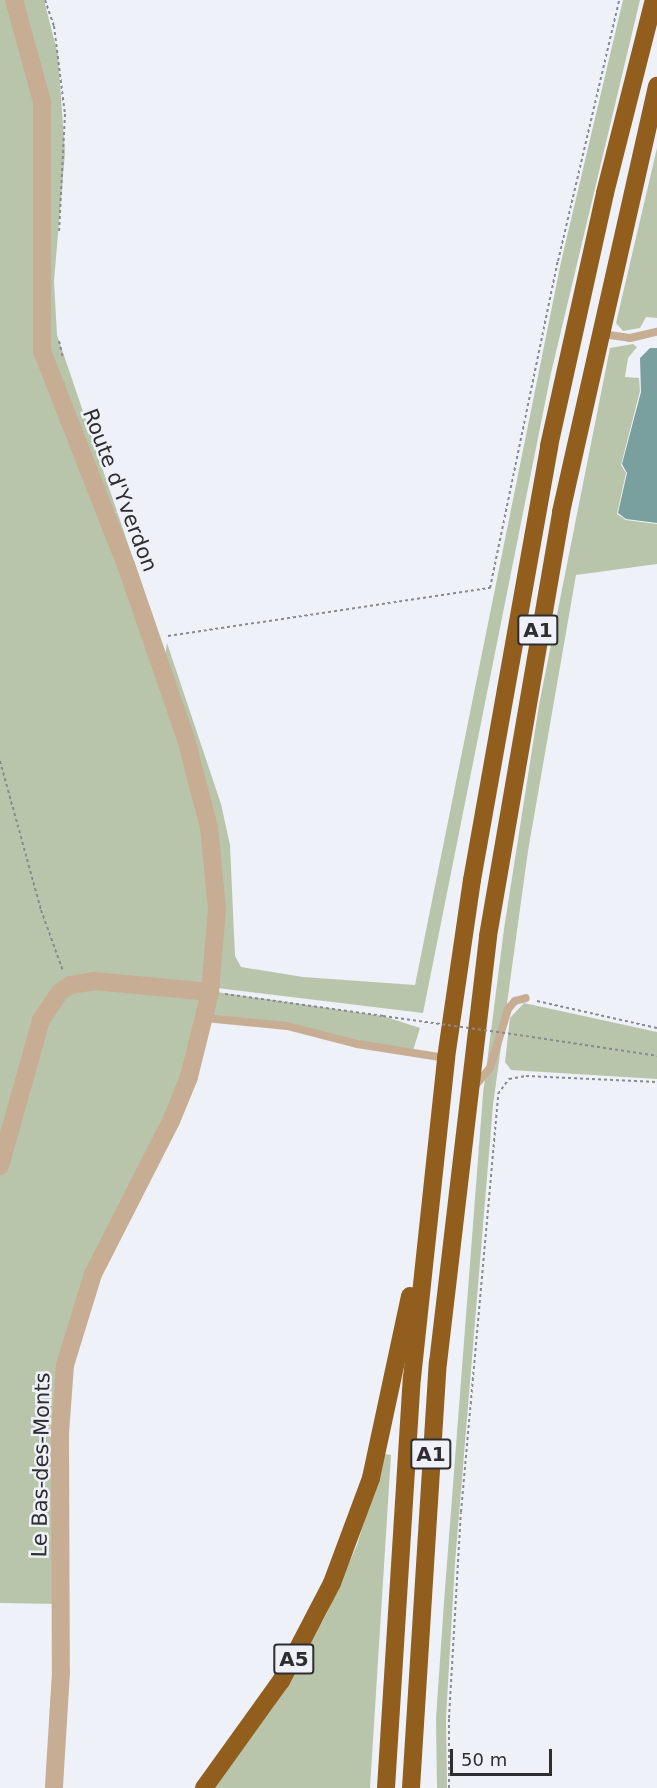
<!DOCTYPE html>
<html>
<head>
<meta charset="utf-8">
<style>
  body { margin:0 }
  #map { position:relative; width:657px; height:1788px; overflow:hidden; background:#eff1f8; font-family:"DejaVu Sans",sans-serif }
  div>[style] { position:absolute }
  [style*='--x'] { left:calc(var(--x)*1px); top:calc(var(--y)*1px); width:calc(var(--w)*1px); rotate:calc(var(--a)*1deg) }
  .green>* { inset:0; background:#b9c5aa }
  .water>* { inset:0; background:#799f9f }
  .path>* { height:2px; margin-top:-1px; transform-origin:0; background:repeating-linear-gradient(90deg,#898a8f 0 3px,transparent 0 6px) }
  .service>* { height:8px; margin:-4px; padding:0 4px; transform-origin:4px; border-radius:4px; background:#c6ad94 }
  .tertiary>* { height:18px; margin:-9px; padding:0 9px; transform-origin:9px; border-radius:9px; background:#c6ad94 }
  .motorway>* { height:18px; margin:-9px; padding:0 9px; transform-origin:9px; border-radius:9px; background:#915e1e }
  .path-bridge>* { height:2px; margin-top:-1px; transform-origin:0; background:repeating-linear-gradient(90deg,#898a8f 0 3px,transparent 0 6px) }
  span { translate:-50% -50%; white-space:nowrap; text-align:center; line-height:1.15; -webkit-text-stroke:5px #eff1f8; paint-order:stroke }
  .shield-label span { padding:2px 4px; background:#eff1f8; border:2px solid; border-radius:4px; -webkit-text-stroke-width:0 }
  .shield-label { font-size:20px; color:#2e2e31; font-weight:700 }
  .street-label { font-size:21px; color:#2e2e31 }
  .scale { position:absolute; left:450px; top:1749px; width:102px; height:27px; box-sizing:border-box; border:3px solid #2e2e31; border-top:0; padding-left:8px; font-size:18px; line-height:21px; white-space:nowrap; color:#2e2e31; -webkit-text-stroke:4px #eff1f8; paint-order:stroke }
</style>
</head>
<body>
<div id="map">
  <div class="green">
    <div style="clip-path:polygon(0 0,11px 0,40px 103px,40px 352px,105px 508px,209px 827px,210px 991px,383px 1016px,420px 1028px,412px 1054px,300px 1028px,205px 1018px,201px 1035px,73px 1329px,61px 1604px,0 1603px)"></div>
    <div style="clip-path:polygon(17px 0,44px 0,58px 55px,65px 153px,54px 281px,57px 335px,156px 626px,45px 350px,45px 102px)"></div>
    <div style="clip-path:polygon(623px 0,640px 0,551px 373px,423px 1013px,217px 988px,222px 884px,165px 656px,167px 643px,221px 804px,230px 845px,235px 956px,241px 967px,303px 977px,415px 985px,561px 262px)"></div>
    <div style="clip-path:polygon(657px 148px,657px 318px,646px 317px,640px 328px,623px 331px,616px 323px)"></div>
    <div style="clip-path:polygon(633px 344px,637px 347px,628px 358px,625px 377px,639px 378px,640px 391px,621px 465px,626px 473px,617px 514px,626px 520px,657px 524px,657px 564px,576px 575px,528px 851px,493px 1105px,455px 1563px,446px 1718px,447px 1788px,437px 1788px,436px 1718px,444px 1602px,483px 1094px,504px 929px,539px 705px,610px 348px)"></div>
    <div style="clip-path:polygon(524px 1003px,657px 1032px,657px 1079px,511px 1070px,505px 1062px,510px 1018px)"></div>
    <div style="clip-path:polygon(385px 1454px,391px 1455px,370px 1788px,213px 1788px,274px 1706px,326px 1615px,357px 1545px)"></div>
  </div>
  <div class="water">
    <div style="clip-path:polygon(650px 348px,657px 348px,657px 523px,626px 519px,618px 513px,627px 473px,622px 464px,641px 392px,640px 358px)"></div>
  </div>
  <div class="path">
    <div style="--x:45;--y:0;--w:28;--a:71"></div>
    <div style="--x:54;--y:26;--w:89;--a:82.9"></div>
    <div style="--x:65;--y:114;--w:120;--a:92.9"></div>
    <div style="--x:59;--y:341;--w:18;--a:77"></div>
    <div style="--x:168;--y:636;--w:326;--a:-8.5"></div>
    <div style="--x:490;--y:588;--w:334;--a:-78.3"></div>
    <div style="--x:558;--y:261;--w:268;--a:-76.8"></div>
    <div style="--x:0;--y:761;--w:155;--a:74.6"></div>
    <div style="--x:41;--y:910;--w:65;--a:70.2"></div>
    <div style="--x:225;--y:994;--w:160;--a:7.9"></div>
    <div style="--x:537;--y:1001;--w:123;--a:12.7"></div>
    <div style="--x:532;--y:1037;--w:126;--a:8.6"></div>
    <div style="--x:449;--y:1788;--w:70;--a:-90"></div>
    <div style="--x:449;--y:1718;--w:206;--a:-86.7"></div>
    <div style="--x:461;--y:1512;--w:420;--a:-84.9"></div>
    <div style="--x:498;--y:1094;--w:19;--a:-54"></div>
    <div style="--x:509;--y:1079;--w:17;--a:-10"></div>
    <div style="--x:526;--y:1076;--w:131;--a:2.6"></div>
  </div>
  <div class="service">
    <div style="--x:602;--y:334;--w:28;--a:8"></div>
    <div style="--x:630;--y:338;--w:28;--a:-13"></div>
    <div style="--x:205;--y:1018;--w:82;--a:5.6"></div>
    <div style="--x:287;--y:1026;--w:72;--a:14.4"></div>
    <div style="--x:357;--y:1044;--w:89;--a:9"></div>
    <div style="--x:474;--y:1087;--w:25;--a:-50"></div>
    <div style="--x:490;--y:1068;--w:62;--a:-73"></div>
    <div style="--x:508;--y:1009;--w:11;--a:-49"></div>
    <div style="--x:515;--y:1001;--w:11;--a:-15"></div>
  </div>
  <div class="tertiary">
    <div style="--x:14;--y:0;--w:106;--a:74.6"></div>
    <div style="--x:42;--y:102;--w:249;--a:90"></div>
    <div style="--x:42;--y:351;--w:230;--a:68.6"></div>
    <div style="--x:126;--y:565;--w:184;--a:71"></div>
    <div style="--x:186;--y:739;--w:91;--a:75.4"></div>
    <div style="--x:209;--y:827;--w:82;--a:84.4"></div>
    <div style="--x:217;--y:909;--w:83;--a:94.8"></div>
    <div style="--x:210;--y:992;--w:88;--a:103.9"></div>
    <div style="--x:189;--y:1077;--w:48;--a:112.2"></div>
    <div style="--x:171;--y:1121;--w:172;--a:117"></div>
    <div style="--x:93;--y:1274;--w:95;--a:107.1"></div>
    <div style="--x:65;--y:1365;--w:68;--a:94.2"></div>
    <div style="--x:60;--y:1433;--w:239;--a:89.8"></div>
    <div style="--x:61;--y:1672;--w:116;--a:93.5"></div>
    <div style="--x:0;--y:1166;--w:152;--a:-74.3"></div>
    <div style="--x:41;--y:1020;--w:34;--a:-56"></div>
    <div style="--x:60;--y:992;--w:12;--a:-35"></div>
    <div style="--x:70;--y:985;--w:24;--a:-9"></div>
    <div style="--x:94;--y:981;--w:117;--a:5.4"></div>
  </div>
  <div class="motorway">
    <div style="--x:204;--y:1788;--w:132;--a:-54.3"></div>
    <div style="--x:281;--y:1681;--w:110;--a:-62.5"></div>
    <div style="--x:332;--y:1583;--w:112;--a:-69.6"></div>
    <div style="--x:371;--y:1478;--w:186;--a:-77.9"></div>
    <div style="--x:386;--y:1788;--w:411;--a:-86.4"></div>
    <div style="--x:412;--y:1378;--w:322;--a:-83.9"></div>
    <div style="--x:446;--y:1058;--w:180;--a:-81.7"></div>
    <div style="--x:472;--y:880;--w:441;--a:-79.9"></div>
    <div style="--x:549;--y:446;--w:259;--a:-77.5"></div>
    <div style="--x:605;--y:193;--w:199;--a:-75.8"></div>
    <div style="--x:411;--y:1788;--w:426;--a:-86.4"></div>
    <div style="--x:438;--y:1363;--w:430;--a:-83.3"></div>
    <div style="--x:488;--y:936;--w:430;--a:-80.2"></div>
    <div style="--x:561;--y:512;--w:437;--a:-77.3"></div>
  </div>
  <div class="path-bridge">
    <div style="--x:383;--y:1016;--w:150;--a:8"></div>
  </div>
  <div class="shield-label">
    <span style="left:538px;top:630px">A1</span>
    <span style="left:431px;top:1454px">A1</span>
    <span style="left:294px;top:1659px">A5</span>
  </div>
  <div class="street-label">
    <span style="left:120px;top:490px;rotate:69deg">Route d'Yverdon</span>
    <span style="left:41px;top:1465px;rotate:-89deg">Le Bas-des-Monts</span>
  </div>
  <div class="scale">50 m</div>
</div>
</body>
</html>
